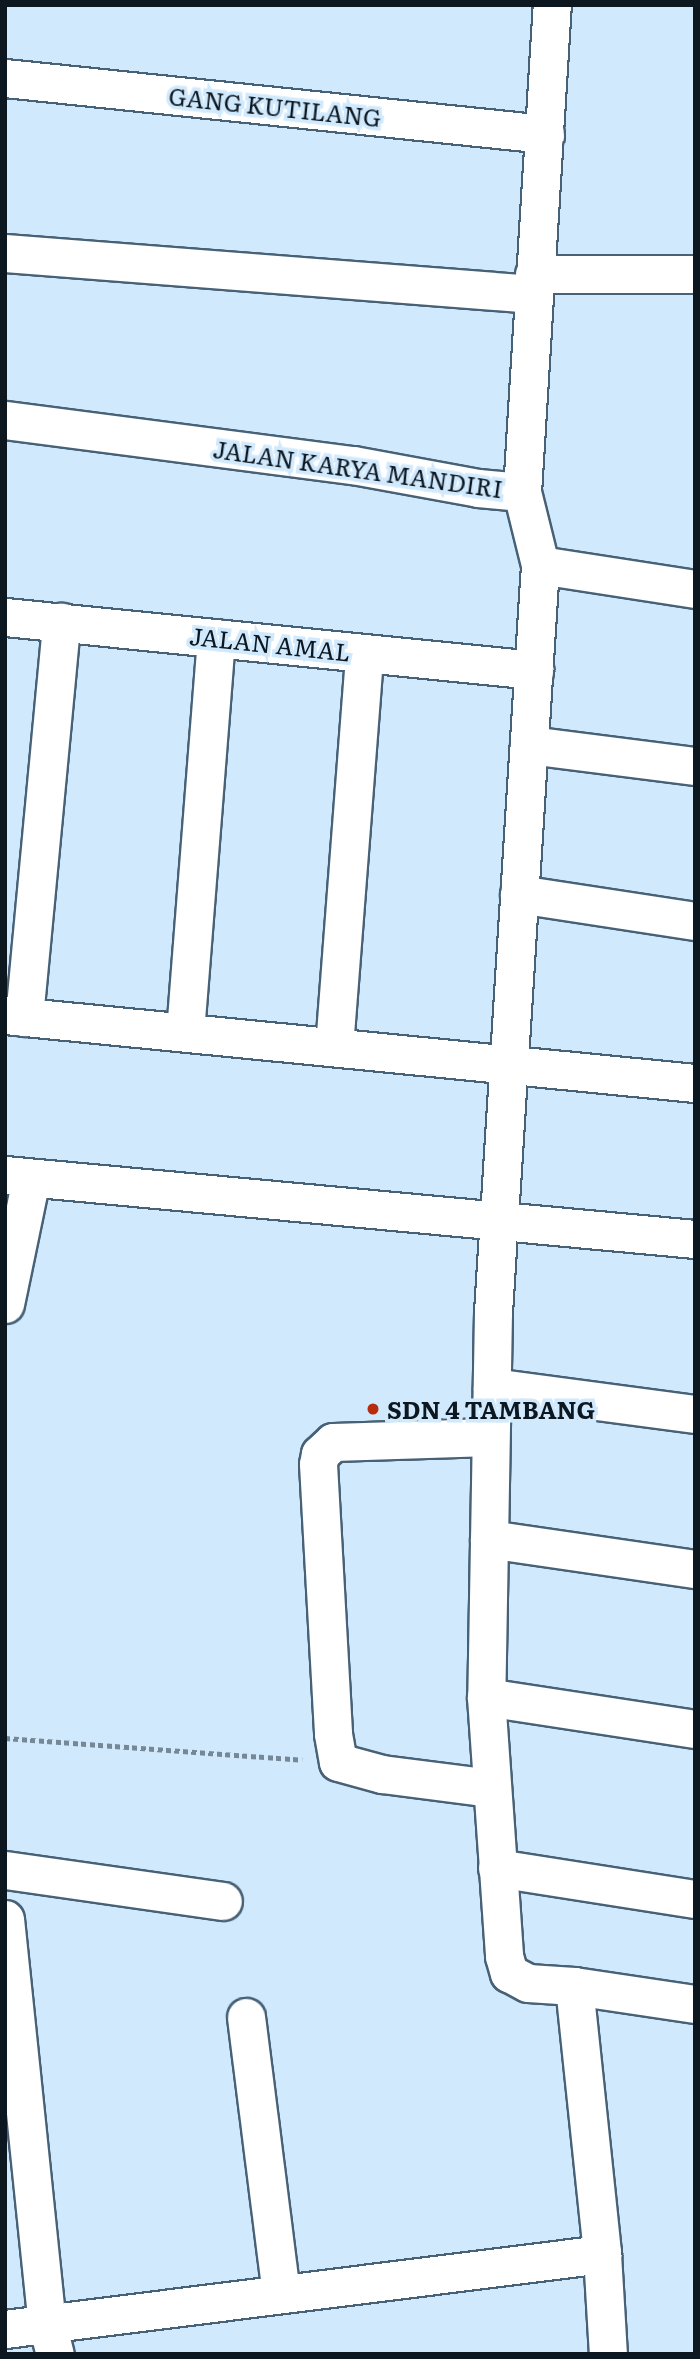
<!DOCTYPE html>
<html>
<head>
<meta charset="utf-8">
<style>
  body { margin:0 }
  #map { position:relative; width:700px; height:2359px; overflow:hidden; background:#d1e9fd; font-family:Literata,serif }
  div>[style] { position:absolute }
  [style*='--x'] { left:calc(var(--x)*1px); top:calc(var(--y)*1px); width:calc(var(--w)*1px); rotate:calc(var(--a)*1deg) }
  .path>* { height:4.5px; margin-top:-2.25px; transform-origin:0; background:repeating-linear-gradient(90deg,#768896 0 5px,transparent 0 8.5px) }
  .roads { filter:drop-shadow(2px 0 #476177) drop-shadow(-2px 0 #476177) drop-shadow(0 2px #476177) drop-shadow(0 -2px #476177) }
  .minor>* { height:37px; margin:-18.5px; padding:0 18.5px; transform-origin:18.5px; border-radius:18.5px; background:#fff }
  .dots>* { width:19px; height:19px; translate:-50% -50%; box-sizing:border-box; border:4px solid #d1e9fd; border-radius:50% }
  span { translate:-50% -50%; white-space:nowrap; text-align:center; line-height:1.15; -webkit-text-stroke:7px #d1e9fd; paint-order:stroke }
  .street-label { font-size:24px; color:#0c1720 }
  .poi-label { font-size:24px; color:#0c1720; font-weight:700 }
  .left { translate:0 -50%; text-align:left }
  .frame { position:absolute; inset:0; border:7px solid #0c1720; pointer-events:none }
</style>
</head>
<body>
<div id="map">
  <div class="path">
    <div style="--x:5;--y:1738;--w:298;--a:4.2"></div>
  </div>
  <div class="roads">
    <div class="minor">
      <div style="--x:5;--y:78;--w:543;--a:5.92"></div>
      <div style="--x:5;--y:253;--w:530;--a:4.44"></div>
      <div style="--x:534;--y:274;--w:161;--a:0"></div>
      <div style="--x:5;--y:420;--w:351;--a:7.4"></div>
      <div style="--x:353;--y:465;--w:127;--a:10.4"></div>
      <div style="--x:478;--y:488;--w:44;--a:5.2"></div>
      <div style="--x:522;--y:492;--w:75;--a:76.1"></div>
      <div style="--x:540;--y:565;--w:157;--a:8.8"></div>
      <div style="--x:522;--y:492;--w:488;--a:-86.5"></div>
      <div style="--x:540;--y:565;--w:748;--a:93.6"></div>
      <div style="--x:493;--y:1312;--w:385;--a:91"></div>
      <div style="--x:486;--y:1697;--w:260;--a:86"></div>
      <div style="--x:504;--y:1956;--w:18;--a:74"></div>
      <div style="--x:509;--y:1973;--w:21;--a:28"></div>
      <div style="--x:528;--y:1983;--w:46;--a:3.7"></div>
      <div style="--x:574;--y:1986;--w:122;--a:8.5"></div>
      <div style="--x:5;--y:617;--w:532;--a:5.72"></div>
      <div style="--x:529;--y:745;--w:167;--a:7.2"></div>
      <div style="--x:519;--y:894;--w:178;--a:8.7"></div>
      <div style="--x:5;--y:1015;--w:693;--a:5.63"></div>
      <div style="--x:24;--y:1017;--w:397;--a:-84.6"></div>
      <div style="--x:185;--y:1032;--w:395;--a:-85.5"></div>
      <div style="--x:334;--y:1047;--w:395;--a:-85.6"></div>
      <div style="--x:5;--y:1175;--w:693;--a:5.3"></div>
      <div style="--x:5;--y:1304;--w:128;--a:-78.3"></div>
      <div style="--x:492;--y:1387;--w:205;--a:7.6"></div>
      <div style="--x:490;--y:1437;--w:157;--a:178.2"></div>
      <div style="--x:333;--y:1442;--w:18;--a:137"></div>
      <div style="--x:320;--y:1454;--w:10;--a:101"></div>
      <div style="--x:318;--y:1464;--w:270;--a:86.8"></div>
      <div style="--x:333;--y:1734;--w:28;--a:80"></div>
      <div style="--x:338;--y:1762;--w:46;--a:15.3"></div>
      <div style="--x:382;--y:1774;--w:111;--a:7.3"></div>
      <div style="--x:489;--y:1539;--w:208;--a:8.3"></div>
      <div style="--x:486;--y:1697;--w:211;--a:8.7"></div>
      <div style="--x:497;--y:1868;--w:200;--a:8.9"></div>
      <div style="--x:5;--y:1870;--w:220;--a:8.1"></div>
      <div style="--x:5;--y:1919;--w:406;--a:84.1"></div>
      <div style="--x:47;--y:2323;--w:32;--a:76"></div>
      <div style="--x:574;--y:1986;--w:269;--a:84"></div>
      <div style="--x:602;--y:2254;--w:100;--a:86.6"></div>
      <div style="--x:246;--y:2017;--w:279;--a:82.8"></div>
      <div style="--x:5;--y:2329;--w:602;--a:-7.16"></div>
    </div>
  </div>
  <div class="dots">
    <div style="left:373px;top:1409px;background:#b72c0d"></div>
  </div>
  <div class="street-label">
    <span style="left:275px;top:106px;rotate:6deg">GANG KUTILANG</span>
    <span style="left:358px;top:468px;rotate:8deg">JALAN KARYA MANDIRI</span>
    <span style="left:270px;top:643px;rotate:6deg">JALAN AMAL</span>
  </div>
  <div class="poi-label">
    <span class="left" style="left:387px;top:1409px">SDN 4 TAMBANG</span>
  </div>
  <div class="frame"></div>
</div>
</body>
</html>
